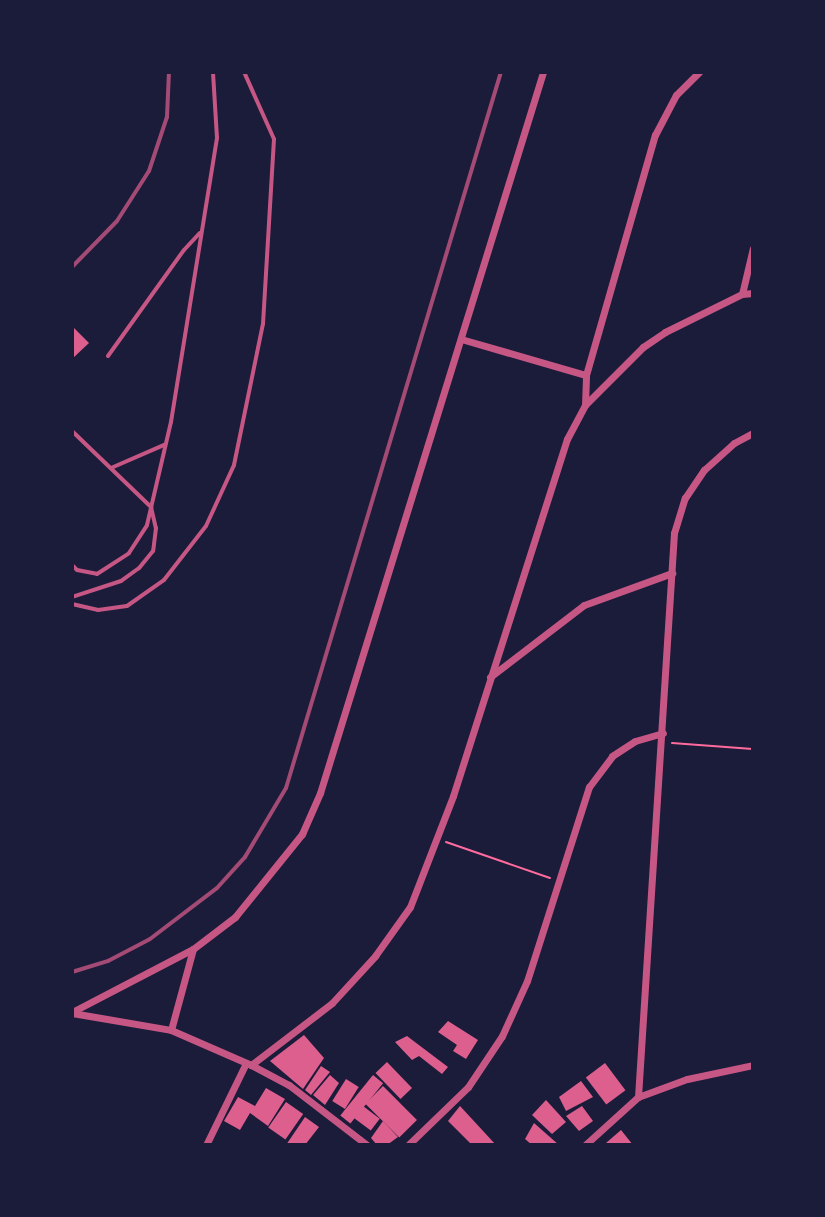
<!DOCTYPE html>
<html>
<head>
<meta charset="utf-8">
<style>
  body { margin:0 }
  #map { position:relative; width:825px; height:1217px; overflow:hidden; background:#1b1b3a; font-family:Overpass,sans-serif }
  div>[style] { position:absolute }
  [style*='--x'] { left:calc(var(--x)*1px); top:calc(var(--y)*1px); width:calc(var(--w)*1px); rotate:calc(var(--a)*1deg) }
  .building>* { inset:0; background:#dd5f8e; transform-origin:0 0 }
  .path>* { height:2px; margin:-1px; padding:0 1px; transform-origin:1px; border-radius:1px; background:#ff6b9d }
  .service>* { height:4px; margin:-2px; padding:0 2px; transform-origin:2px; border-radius:2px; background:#c65784 }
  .minor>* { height:7px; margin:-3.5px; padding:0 3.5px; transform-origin:3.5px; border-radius:3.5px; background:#c65784 }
  .rail>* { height:4px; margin:-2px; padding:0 2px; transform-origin:2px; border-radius:2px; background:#a44b75 }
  span { translate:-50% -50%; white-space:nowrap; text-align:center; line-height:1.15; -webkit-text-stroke:7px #1b1b3a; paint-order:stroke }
  .frame { position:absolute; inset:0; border:74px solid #1b1b3a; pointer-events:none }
</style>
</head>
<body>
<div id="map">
  <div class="building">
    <div style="clip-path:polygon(72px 326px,89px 343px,72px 359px)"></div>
    <div style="clip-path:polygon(448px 1021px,478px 1040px,466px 1059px,453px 1051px,457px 1045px,438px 1032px)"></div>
    <div style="clip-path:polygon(304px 1035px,324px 1058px,303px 1089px,270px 1061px)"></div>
    <div style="clip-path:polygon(407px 1036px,448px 1067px,442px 1074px,419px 1056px,412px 1060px,395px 1042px)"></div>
    <div style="left:387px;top:1062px;width:36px;height:16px;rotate:46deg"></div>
    <div style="left:605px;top:1063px;width:34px;height:24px;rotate:53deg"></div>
    <div style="clip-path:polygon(321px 1066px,330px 1072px,311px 1095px,305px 1090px)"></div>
    <div style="clip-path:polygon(330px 1075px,339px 1083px,325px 1105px,313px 1095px)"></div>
    <div style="left:373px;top:1075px;width:13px;height:52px;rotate:39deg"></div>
    <div style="left:346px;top:1079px;width:15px;height:26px;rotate:32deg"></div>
    <div style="clip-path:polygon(581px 1081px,593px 1097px,566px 1111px,559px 1097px)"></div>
    <div style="left:383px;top:1086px;width:48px;height:25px;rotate:45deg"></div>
    <div style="clip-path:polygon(266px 1088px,285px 1099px,268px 1126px,250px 1113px,240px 1130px,224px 1121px,238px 1097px,255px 1106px)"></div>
    <div style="clip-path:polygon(546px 1100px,566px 1122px,552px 1134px,532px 1115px)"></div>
    <div style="left:286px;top:1102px;width:21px;height:31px;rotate:35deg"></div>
    <div style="left:363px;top:1106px;width:21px;height:15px;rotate:37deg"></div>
    <div style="clip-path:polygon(460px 1106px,496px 1145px,472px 1145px,448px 1121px)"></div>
    <div style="clip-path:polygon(582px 1106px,593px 1121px,579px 1131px,566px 1116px)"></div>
    <div style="clip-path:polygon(305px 1117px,319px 1127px,305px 1145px,286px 1145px)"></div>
    <div style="clip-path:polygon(383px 1121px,398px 1137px,387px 1145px,377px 1145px,371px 1138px)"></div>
    <div style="clip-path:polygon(534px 1123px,559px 1145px,532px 1145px,525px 1139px)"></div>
    <div style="clip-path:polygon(621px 1130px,633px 1145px,608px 1145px,606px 1143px)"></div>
  </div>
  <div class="path">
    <div style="--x:672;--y:743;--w:81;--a:4.2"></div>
    <div style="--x:446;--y:842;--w:110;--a:19.1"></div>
  </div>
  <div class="service">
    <div style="--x:108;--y:356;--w:130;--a:-54.4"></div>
    <div style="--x:184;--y:250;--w:23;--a:-47"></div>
    <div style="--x:72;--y:431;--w:110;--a:43.9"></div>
    <div style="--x:151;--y:507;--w:22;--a:77"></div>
    <div style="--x:156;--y:528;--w:23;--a:97"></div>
    <div style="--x:153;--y:551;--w:22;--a:129"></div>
    <div style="--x:139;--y:568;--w:22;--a:144"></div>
    <div style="--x:121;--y:581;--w:52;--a:161.9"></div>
    <div style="--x:111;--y:468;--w:58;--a:-23.5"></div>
    <div style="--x:72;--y:565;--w:7;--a:45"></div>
    <div style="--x:77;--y:570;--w:20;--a:11"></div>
    <div style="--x:97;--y:574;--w:38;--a:-33"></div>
    <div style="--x:129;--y:553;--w:33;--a:-57"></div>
    <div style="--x:147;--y:525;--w:106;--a:-76.9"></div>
    <div style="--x:171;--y:422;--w:288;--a:-80.8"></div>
    <div style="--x:217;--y:138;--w:66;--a:-93.5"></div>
    <div style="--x:72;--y:604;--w:27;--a:13"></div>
    <div style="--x:98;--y:610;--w:29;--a:-8"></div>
    <div style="--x:127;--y:606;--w:45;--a:-35.1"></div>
    <div style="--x:164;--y:580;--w:68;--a:-52.1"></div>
    <div style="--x:206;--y:526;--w:67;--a:-65.3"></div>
    <div style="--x:234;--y:465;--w:144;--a:-78.4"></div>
    <div style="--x:263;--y:324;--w:185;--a:-86.6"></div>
    <div style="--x:274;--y:139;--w:73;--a:-114.1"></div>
  </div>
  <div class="minor">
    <div style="--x:742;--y:294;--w:47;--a:-76.6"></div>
    <div style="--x:461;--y:339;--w:130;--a:16.1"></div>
    <div style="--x:585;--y:405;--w:82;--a:-45"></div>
    <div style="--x:643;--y:347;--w:27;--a:-34"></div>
    <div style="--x:665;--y:332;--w:86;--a:-26.3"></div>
    <div style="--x:742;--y:294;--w:11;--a:-5"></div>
    <div style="--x:490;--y:677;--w:118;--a:-37.5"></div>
    <div style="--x:584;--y:605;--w:94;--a:-20"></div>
    <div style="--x:72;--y:1012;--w:136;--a:-27.5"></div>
    <div style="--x:193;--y:949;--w:53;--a:-37.3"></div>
    <div style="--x:235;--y:917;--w:107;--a:-51.1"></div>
    <div style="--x:302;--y:834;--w:45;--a:-66.3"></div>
    <div style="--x:320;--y:793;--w:755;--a:-72.81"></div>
    <div style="--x:72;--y:1013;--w:100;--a:9.7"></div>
    <div style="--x:171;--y:1030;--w:87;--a:23.6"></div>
    <div style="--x:251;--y:1065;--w:43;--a:27.8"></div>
    <div style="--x:289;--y:1085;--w:98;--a:37.6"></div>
    <div style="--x:171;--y:1030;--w:84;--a:-74.8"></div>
    <div style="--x:251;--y:1065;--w:102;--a:-37.4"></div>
    <div style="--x:332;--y:1003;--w:64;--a:-47.5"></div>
    <div style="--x:375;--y:956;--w:60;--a:-54.5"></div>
    <div style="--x:410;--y:907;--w:119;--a:-68.8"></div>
    <div style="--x:453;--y:796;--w:375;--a:-72.3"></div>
    <div style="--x:567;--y:439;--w:38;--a:-62"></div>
    <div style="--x:585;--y:405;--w:30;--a:-88"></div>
    <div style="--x:586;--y:375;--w:250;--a:-74"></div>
    <div style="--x:655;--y:135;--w:45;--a:-62.3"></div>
    <div style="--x:676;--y:95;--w:33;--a:-45"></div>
    <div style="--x:638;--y:1097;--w:565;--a:-86.35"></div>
    <div style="--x:674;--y:533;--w:37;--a:-73"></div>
    <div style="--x:685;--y:498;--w:34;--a:-56"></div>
    <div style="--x:704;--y:470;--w:40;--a:-42"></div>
    <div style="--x:734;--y:443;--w:21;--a:-28"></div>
    <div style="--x:206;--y:1145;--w:91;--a:-64"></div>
    <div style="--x:408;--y:1145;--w:83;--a:-44"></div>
    <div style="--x:468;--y:1087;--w:61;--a:-56.3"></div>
    <div style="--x:502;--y:1036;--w:60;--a:-65.6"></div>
    <div style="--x:527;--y:981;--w:204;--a:-72.3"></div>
    <div style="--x:589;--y:787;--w:39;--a:-53"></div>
    <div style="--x:612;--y:756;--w:27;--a:-33"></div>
    <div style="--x:635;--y:741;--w:29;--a:-16"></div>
    <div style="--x:585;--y:1145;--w:72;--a:-42.2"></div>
    <div style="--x:638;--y:1097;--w:52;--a:-20.2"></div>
    <div style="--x:687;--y:1079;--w:67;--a:-12"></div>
  </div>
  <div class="rail">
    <div style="--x:72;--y:267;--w:64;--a:-45.6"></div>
    <div style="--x:117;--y:221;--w:59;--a:-57.4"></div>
    <div style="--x:149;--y:171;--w:57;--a:-71.6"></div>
    <div style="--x:167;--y:117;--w:45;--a:-87.5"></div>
    <div style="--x:72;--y:972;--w:38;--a:-17"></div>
    <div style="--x:108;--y:961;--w:47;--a:-27.6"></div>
    <div style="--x:150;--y:939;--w:84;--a:-37.3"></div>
    <div style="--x:217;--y:888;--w:42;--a:-47.9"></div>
    <div style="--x:245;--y:857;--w:80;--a:-59.3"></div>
    <div style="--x:286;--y:788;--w:748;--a:-73.29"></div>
  </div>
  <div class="frame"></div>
</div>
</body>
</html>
